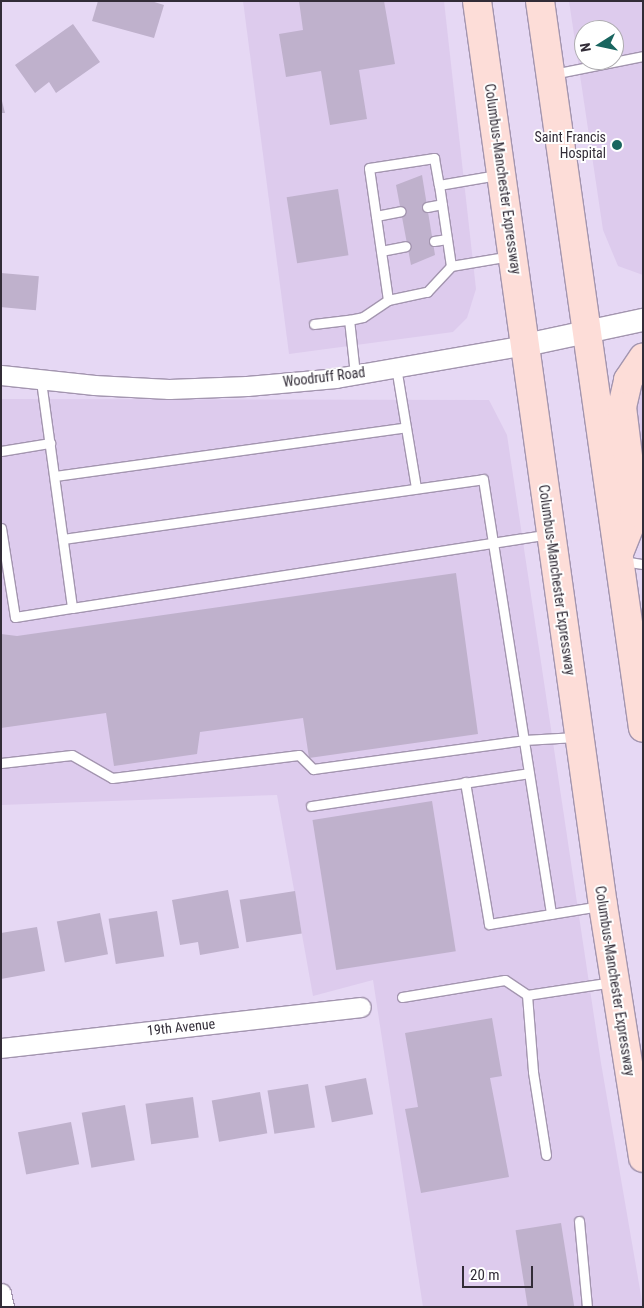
<!DOCTYPE html>
<html>
<head>
<meta charset="utf-8">
<style>
  body { margin:0 }
  #map { position:relative; width:644px; height:1308px; overflow:hidden; background:#e6d8f4; font-family:"Roboto Condensed",sans-serif }
  div>[style] { position:absolute }
  [style*='--x'] { left:calc(var(--x)*1px); top:calc(var(--y)*1px); width:calc(var(--w)*1px); rotate:calc(var(--a)*1deg) }
  .built>* { inset:0; background:#ddcbed }
  .building>* { inset:0; background:#bfb1cc; transform-origin:0 0 }
  .roads { filter:drop-shadow(1px 0 #a395af) drop-shadow(-1px 0 #a395af) drop-shadow(0 1px #a395af) drop-shadow(0 -1px #a395af) }
  .service>* { height:9px; margin:-4.5px; padding:0 4.5px; transform-origin:4.5px; border-radius:4.5px; background:#fff }
  .minor>* { height:19px; margin:-9.5px; padding:0 9.5px; transform-origin:9.5px; border-radius:9.5px; background:#fff }
  .tertiary>* { height:22px; margin:-11px; padding:0 11px; transform-origin:11px; border-radius:11px; background:#fff }
  .primary>* { height:28px; margin:-14px; padding:0 14px; transform-origin:14px; border-radius:14px; background:#fdddd8 }
  .dots>* { width:14px; height:14px; translate:-50% -50%; box-sizing:border-box; border:2px solid #fff; border-radius:50% }
  span { translate:-50% -50%; white-space:nowrap; text-align:center; line-height:1.15; -webkit-text-stroke:4px #fff; paint-order:stroke }
  .poi-label { font-size:14px; color:#322c37 }
  .right { translate:-100% -50%; text-align:right }
  .street-label { font-size:14px; color:#322c37 }
  .frame { position:absolute; inset:0; border:2px solid #322c37; pointer-events:none }
  .north { position:absolute; left:574px; top:20px; width:50px; height:50px; box-sizing:border-box; background:#fff; border:1px solid #adabaf; border-radius:50%; rotate:260deg; font-size:14px; font-weight:700; line-height:20px; text-align:center; color:#322c37 }
  .north::after { content:''; display:block; margin:auto; width:18px; height:22px; background:#19655f; clip-path:polygon(50% 0,100% 100%,50% 72%,0 100%) }
  .scale { position:absolute; left:462px; top:1266px; width:71px; height:22px; box-sizing:border-box; border:2px solid #322c37; border-top:0; padding-left:6px; font-size:15px; line-height:18px; white-space:nowrap; color:#322c37; -webkit-text-stroke:4px #fff; paint-order:stroke }
</style>
</head>
<body>
<div id="map">
  <div class="built">
    <div style="clip-path:polygon(243px 1px,444px 1px,476px 289px,467px 318px,453px 332px,289px 354px)"></div>
    <div style="clip-path:polygon(evenodd,569px 1px,643px 1px,643px 275px,618px 266px,603px 230px,569px 1px,584px 30px,614px 30px,614px 60px,584px 60px,584px 30px)"></div>
    <div style="clip-path:polygon(643px 384px,643px 465px,635px 407px)"></div>
    <div style="clip-path:polygon(1px 399px,489px 400px,507px 435px,601px 1063px,643px 1307px,423px 1307px,373px 980px,313px 996px,277px 795px,1px 805px)"></div>
  </div>
  <div class="building">
    <div style="clip-path:polygon(98px 1px,151px 1px,164px 5px,154px 38px,92px 21px)"></div>
    <div style="clip-path:polygon(299px 1px,384px 1px,395px 64px,359px 70px,367px 119px,330px 125px,321px 71px,286px 77px,279px 34px,303px 30px)"></div>
    <div style="clip-path:polygon(73px 24px,100px 62px,56px 93px,49px 82px,35px 93px,15px 65px)"></div>
    <div style="clip-path:polygon(1px 97px,5px 113px,1px 113px)"></div>
    <div style="clip-path:polygon(422px 175px,435px 255px,411px 265px,396px 185px)"></div>
    <div style="left:338px;top:189px;width:67px;height:52px;rotate:81deg"></div>
    <div style="left:1px;top:273px;width:38px;height:34px;rotate:5deg"></div>
    <div style="clip-path:polygon(456px 573px,478px 734px,309px 758px,303px 718px,200px 732px,197px 754px,114px 766px,106px 713px,1px 728px,1px 634px,17px 636px)"></div>
    <div style="left:432px;top:801px;width:152px;height:121px;rotate:81deg"></div>
    <div style="clip-path:polygon(228px 890px,239px 948px,200px 955px,198px 942px,180px 945px,172px 900px)"></div>
    <div style="left:295px;top:891px;width:43px;height:56px;rotate:81deg"></div>
    <div style="left:157px;top:911px;width:46px;height:49px;rotate:81deg"></div>
    <div style="left:100px;top:913px;width:42px;height:44px;rotate:79deg"></div>
    <div style="clip-path:polygon(37px 927px,45px 971px,1px 979px,1px 933px)"></div>
    <div style="clip-path:polygon(492px 1018px,502px 1076px,490px 1078px,509px 1177px,421px 1193px,405px 1109px,418px 1107px,405px 1033px)"></div>
    <div style="left:366px;top:1078px;width:37px;height:42px;rotate:79deg"></div>
    <div style="left:308px;top:1084px;width:44px;height:41px;rotate:81deg"></div>
    <div style="left:260px;top:1092px;width:42px;height:49px;rotate:80deg"></div>
    <div style="left:193px;top:1097px;width:41px;height:48px;rotate:82deg"></div>
    <div style="left:125px;top:1105px;width:56px;height:44px;rotate:80deg"></div>
    <div style="left:71px;top:1122px;width:43px;height:54px;rotate:79deg"></div>
    <div style="left:561px;top:1223px;width:85px;height:46px;rotate:81deg"></div>
  </div>
  <div class="roads">
    <div class="service">
      <div style="--x:553;--y:74;--w:92;--a:-11.3"></div>
      <div style="--x:427;--y:207;--w:15;--a:-11"></div>
      <div style="--x:376;--y:216;--w:25;--a:-11"></div>
      <div style="--x:434;--y:241;--w:13;--a:-9"></div>
      <div style="--x:381;--y:251;--w:25;--a:-11"></div>
      <div style="--x:451;--y:266;--w:61;--a:-9.5"></div>
      <div style="--x:388;--y:300;--w:40;--a:-12"></div>
      <div style="--x:427;--y:292;--w:35;--a:-47"></div>
      <div style="--x:451;--y:266;--w:82;--a:-98.4"></div>
      <div style="--x:314;--y:324;--w:35;--a:-7"></div>
      <div style="--x:396;--y:367;--w:123;--a:80.6"></div>
      <div style="--x:355;--y:374;--w:54;--a:-96.3"></div>
      <div style="--x:349;--y:320;--w:14;--a:-12"></div>
      <div style="--x:363;--y:317;--w:30;--a:-34"></div>
      <div style="--x:388;--y:300;--w:133;--a:-98.2"></div>
      <div style="--x:369;--y:168;--w:66;--a:-8.7"></div>
      <div style="--x:434;--y:158;--w:27;--a:80"></div>
      <div style="--x:439;--y:185;--w:59;--a:-9.8"></div>
      <div style="--x:41;--y:381;--w:229;--a:82.2"></div>
      <div style="--x:72;--y:608;--w:483;--a:-8.8"></div>
      <div style="--x:1;--y:451;--w:50;--a:-9.3"></div>
      <div style="--x:55;--y:476;--w:354;--a:-7.9"></div>
      <div style="--x:1;--y:528;--w:90;--a:81.1"></div>
      <div style="--x:15;--y:617;--w:58;--a:-9"></div>
      <div style="--x:63;--y:539;--w:424;--a:-8.1"></div>
      <div style="--x:483;--y:479;--w:440;--a:81.1"></div>
      <div style="--x:623;--y:561;--w:20;--a:9"></div>
      <div style="--x:1;--y:763;--w:71;--a:-6.4"></div>
      <div style="--x:72;--y:755;--w:46;--a:29.9"></div>
      <div style="--x:112;--y:778;--w:188;--a:-7"></div>
      <div style="--x:299;--y:755;--w:20;--a:45"></div>
      <div style="--x:313;--y:769;--w:213;--a:-7.8"></div>
      <div style="--x:524;--y:740;--w:52;--a:-3.3"></div>
      <div style="--x:465;--y:782;--w:144;--a:80.4"></div>
      <div style="--x:489;--y:924;--w:112;--a:-9.2"></div>
      <div style="--x:311;--y:806;--w:220;--a:-8.6"></div>
      <div style="--x:527;--y:995;--w:77;--a:85.5"></div>
      <div style="--x:533;--y:1072;--w:84;--a:81.1"></div>
      <div style="--x:402;--y:997;--w:104;--a:-9.4"></div>
      <div style="--x:505;--y:980;--w:27;--a:34"></div>
      <div style="--x:527;--y:995;--w:87;--a:-8.6"></div>
      <div style="--x:579;--y:1221;--w:86;--a:84.7"></div>
    </div>
    <div class="minor">
      <div style="--x:1;--y:375;--w:94;--a:6.1"></div>
      <div style="--x:94;--y:385;--w:75;--a:3.1"></div>
      <div style="--x:169;--y:389;--w:78;--a:-2.2"></div>
      <div style="--x:247;--y:386;--w:89;--a:-5.1"></div>
      <div style="--x:336;--y:378;--w:193;--a:-9.9"></div>
      <div style="--x:1;--y:1048;--w:362;--a:-6.5"></div>
      <div style="--x:1;--y:1293;--w:14;--a:78"></div>
    </div>
    <div class="tertiary">
      <div style="--x:526;--y:345;--w:120;--a:-12.1"></div>
    </div>
    <div class="primary">
      <div style="--x:477;--y:1;--w:913;--a:82.07"></div>
      <div style="--x:603;--y:905;--w:256;--a:81"></div>
      <div style="--x:540;--y:1;--w:734;--a:81.94"></div>
      <div style="--x:619;--y:553;--w:43;--a:-68.2"></div>
      <div style="--x:635;--y:513;--w:107;--a:-97"></div>
      <div style="--x:622;--y:407;--w:28;--a:-77"></div>
      <div style="--x:628;--y:380;--w:27;--a:-56"></div>
    </div>
  </div>
  <div class="dots">
    <div style="left:617px;top:145px;background:#19655f"></div>
  </div>
  <div class="poi-label">
    <span class="right" style="left:606px;top:145px">Saint Francis<br>Hospital</span>
  </div>
  <div class="street-label">
    <span style="left:503px;top:179px;rotate:82deg">Columbus-Manchester Expressway</span>
    <span style="left:324px;top:377px;rotate:-7deg">Woodruff Road</span>
    <span style="left:557px;top:580px;rotate:82deg">Columbus-Manchester Expressway</span>
    <span style="left:615px;top:981px;rotate:81deg">Columbus-Manchester Expressway</span>
    <span style="left:181px;top:1027px;rotate:-6deg">19th Avenue</span>
  </div>
  <div class="frame"></div>
  <div class="north">N</div>
  <div class="scale">20 m</div>
</div>
</body>
</html>
